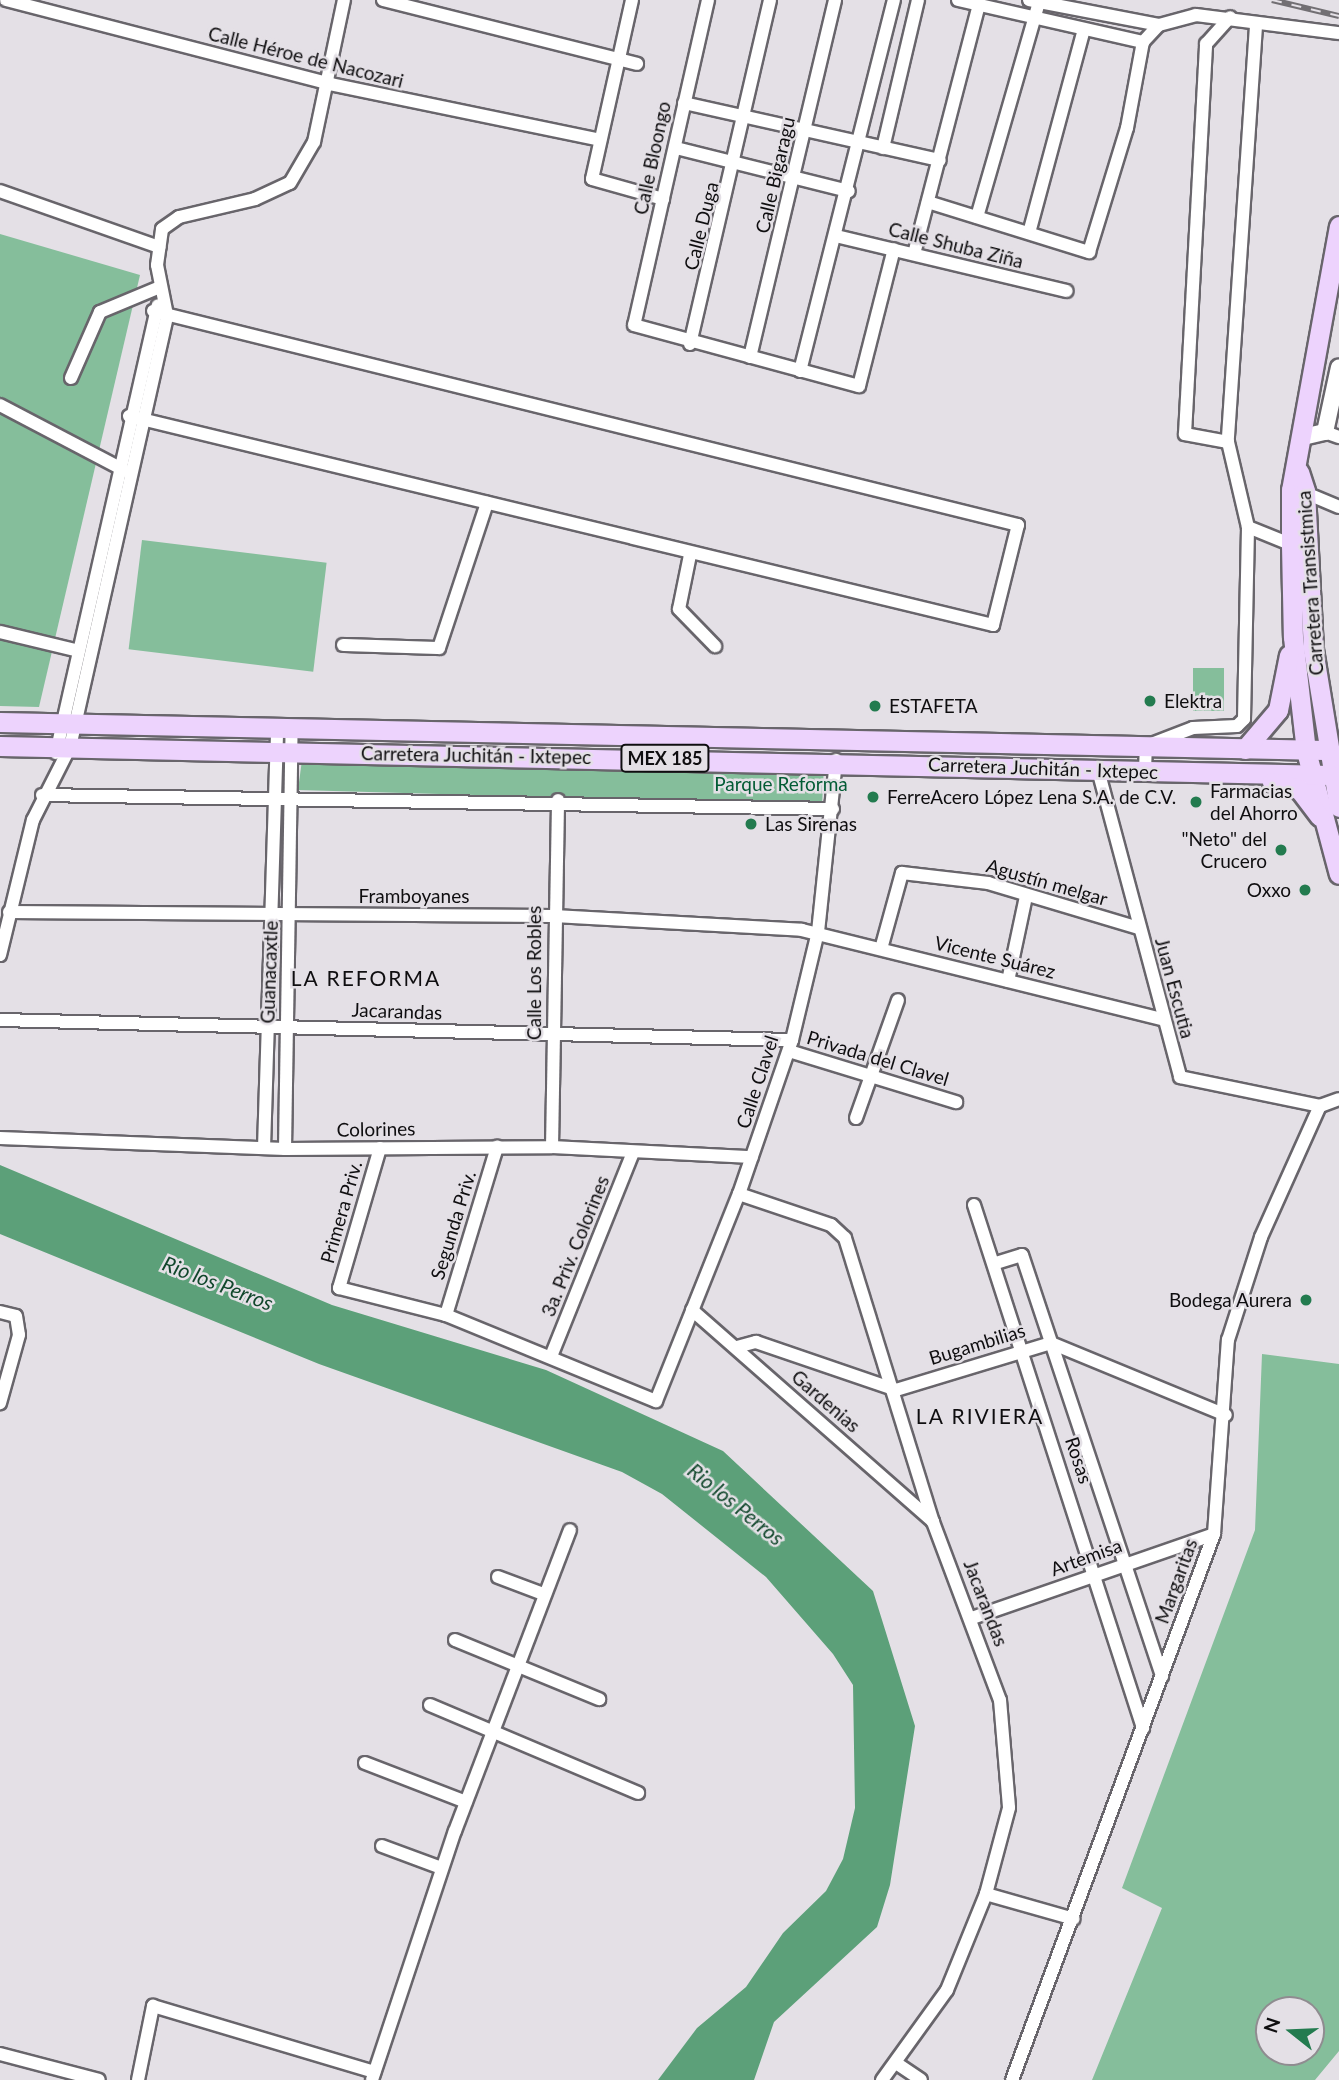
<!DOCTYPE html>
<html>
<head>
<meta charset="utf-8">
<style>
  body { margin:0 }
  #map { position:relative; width:1339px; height:2080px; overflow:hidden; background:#e4e0e6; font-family:Lato,sans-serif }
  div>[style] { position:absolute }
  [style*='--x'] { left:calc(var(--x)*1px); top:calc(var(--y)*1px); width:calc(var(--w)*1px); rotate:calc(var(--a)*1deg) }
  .green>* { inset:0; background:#85be9b; transform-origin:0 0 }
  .water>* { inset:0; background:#5ca079 }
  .roads { filter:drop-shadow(2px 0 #68656b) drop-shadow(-2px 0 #68656b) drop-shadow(0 2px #68656b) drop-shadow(0 -2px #68656b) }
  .minor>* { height:12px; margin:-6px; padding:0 6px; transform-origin:6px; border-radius:6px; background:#fff }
  .tertiary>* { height:16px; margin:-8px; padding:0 8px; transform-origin:8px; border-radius:8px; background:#fff }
  .primary>* { height:19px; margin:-9.5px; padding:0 9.5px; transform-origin:9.5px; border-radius:9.5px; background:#edd3fd }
  .rail>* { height:6px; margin-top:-3px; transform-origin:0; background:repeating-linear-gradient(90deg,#e4e0e6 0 10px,#726f73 0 20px); box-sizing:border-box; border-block:2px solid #726f73 }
  .dots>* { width:19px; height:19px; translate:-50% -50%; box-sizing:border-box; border:4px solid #e4e0e6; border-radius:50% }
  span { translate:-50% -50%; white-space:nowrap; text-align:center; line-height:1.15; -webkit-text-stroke:5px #e4e0e6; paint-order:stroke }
  .shield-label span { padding:2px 5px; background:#e4e0e6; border:2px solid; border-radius:5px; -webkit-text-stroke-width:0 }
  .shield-label { font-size:18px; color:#0f0e10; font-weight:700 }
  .street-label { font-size:19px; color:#0f0e10 }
  .poi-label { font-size:19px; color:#0f0e10 }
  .left { translate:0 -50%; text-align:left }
  .right { translate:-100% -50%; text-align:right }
  .park-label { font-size:19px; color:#035b35 }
  .neighbourhood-label { font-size:21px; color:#0f0e10; letter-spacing:2px }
  .water-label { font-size:21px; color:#11472c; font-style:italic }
  .north { position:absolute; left:1255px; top:1996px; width:70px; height:70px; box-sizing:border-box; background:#e4e0e6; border:2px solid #8f8c90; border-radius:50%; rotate:288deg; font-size:19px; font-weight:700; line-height:28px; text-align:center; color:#0f0e10 }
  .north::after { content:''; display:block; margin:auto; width:24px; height:32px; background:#237b4f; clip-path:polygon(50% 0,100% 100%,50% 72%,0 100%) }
</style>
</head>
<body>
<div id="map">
  <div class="green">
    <div style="clip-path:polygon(0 234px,140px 275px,39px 707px,0 706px)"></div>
    <div style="left:142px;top:540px;width:186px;height:110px;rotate:7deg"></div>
    <div style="left:1193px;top:668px;width:31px;height:43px"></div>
    <div style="clip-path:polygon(302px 760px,824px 766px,822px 805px,298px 790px)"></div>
    <div style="clip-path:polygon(evenodd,1262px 1354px,1339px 1364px,1339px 2051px,1315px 2080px,1092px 2080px,1162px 1908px,1122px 1888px,1255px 1530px,1262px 1354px,1269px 2010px,1311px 2010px,1311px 2052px,1269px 2052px,1269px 2010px)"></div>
  </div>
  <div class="water">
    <div style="clip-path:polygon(0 1165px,332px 1305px,546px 1370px,723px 1451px,873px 1591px,915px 1726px,890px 1885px,877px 1927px,774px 2022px,754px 2080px,658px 2080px,697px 2028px,746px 1987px,783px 1933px,826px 1891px,843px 1859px,855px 1808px,853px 1685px,833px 1654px,766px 1577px,662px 1494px,622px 1472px,319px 1364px,0 1234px)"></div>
  </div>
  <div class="roads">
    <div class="minor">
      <div style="--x:6;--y:0;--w:335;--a:14.5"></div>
      <div style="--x:330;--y:84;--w:276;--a:11.7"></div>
      <div style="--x:383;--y:0;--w:262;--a:14.1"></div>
      <div style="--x:632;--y:0;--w:183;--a:102.6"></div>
      <div style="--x:592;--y:179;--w:74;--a:15.7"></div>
      <div style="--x:708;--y:0;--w:333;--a:102.8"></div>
      <div style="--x:634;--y:325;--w:233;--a:15.2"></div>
      <div style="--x:859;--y:386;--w:141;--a:-75.7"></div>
      <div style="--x:958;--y:0;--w:190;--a:12.8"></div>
      <div style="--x:1029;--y:0;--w:132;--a:10.9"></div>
      <div style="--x:1256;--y:26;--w:417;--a:93.9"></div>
      <div style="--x:1228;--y:442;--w:87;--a:76.8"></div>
      <div style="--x:1248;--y:527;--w:51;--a:22"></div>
      <div style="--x:684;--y:103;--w:262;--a:12.6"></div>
      <div style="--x:676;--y:148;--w:178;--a:14"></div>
      <div style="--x:883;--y:148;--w:152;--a:-76.7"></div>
      <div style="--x:0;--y:191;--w:169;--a:19.4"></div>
      <div style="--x:928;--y:202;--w:169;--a:17.3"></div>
      <div style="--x:1089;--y:252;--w:130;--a:-73"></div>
      <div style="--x:1127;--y:128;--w:87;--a:-79.5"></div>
      <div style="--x:1143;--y:42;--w:23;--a:-47"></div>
      <div style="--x:1159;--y:25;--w:38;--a:-15"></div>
      <div style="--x:1196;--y:15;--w:144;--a:7.2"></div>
      <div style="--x:977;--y:217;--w:224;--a:-73.9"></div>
      <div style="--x:1029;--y:233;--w:211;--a:-74.9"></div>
      <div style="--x:836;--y:236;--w:237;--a:13.4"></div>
      <div style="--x:914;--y:254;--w:257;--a:-75.4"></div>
      <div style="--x:690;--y:344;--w:353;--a:-76.9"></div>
      <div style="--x:750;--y:357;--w:367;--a:-76.6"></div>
      <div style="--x:800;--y:371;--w:383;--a:-75.8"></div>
      <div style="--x:71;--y:378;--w:72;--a:-66.3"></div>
      <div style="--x:100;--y:312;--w:65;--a:-22.6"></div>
      <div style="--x:0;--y:405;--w:140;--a:27.7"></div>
      <div style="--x:129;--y:416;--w:889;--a:13.6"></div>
      <div style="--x:993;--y:625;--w:103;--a:-76"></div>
      <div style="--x:1018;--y:525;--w:891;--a:-166.1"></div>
      <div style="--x:1325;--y:432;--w:15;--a:20"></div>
      <div style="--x:1228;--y:442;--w:44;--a:-169.5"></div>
      <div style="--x:1185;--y:434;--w:391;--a:-86.9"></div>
      <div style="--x:1206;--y:44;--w:36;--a:-48"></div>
      <div style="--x:1301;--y:491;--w:41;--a:22.8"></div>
      <div style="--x:690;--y:555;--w:55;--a:101.5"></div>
      <div style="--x:679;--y:609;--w:52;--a:45.8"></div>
      <div style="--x:0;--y:632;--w:77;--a:13.5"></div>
      <div style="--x:343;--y:645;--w:96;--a:1.8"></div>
      <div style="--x:439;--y:648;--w:153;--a:-71.7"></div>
      <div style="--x:56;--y:753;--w:459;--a:-77.2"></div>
      <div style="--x:1098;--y:770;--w:318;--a:75"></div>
      <div style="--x:1180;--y:1077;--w:143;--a:11.7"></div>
      <div style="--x:1145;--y:771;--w:25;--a:-88"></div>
      <div style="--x:1146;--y:746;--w:50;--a:-21"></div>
      <div style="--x:1193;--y:728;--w:44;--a:-2.6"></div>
      <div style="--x:1237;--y:726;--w:10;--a:-45"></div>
      <div style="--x:1244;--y:719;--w:192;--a:-88.8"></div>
      <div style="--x:42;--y:795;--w:791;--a:1.01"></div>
      <div style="--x:9;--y:912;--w:545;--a:0.42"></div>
      <div style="--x:554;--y:916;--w:248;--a:3.2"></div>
      <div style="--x:802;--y:930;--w:371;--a:13.9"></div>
      <div style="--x:881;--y:949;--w:79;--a:-74.6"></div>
      <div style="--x:902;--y:873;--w:87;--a:6.6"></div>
      <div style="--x:988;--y:883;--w:158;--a:16.6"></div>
      <div style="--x:0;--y:955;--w:139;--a:-76.3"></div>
      <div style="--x:33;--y:820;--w:82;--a:-63.1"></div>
      <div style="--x:70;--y:747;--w:443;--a:-77.3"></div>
      <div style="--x:167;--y:315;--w:51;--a:-101.3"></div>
      <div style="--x:157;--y:265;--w:36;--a:-82"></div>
      <div style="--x:162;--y:229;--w:21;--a:-35"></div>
      <div style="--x:179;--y:217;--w:78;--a:-13.3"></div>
      <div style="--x:255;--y:199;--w:38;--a:-25"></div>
      <div style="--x:290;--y:183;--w:48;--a:-59.7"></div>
      <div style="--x:314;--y:142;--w:145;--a:-78.1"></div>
      <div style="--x:1008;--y:981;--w:87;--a:-78"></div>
      <div style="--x:0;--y:1020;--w:792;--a:1.45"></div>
      <div style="--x:789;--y:1051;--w:175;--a:17"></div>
      <div style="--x:856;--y:1118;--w:125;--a:-70.4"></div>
      <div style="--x:0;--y:1138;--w:285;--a:2.2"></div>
      <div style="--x:285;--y:1149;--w:267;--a:-0.4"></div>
      <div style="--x:552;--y:1147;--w:200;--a:2.9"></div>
      <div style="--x:552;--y:1147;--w:347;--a:-89"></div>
      <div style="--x:264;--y:1148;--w:422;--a:-88.2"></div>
      <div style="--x:380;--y:1148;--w:146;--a:106.3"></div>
      <div style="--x:339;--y:1288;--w:110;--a:14.2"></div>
      <div style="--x:446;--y:1315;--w:227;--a:22.3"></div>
      <div style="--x:656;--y:1401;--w:223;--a:-68.2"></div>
      <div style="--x:739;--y:1194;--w:163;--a:-71"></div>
      <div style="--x:792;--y:1040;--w:111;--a:-76.5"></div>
      <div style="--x:818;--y:932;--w:173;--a:-84"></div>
      <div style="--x:285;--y:1149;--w:423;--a:-89.1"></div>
      <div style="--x:739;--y:1194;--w:97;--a:18.6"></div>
      <div style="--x:831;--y:1225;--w:19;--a:43"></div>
      <div style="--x:845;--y:1238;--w:297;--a:72.8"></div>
      <div style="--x:933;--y:1522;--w:190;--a:69.4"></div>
      <div style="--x:1000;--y:1700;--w:108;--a:85.2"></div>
      <div style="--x:1009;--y:1808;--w:89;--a:105"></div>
      <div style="--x:986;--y:1894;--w:104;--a:112.1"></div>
      <div style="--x:947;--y:1990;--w:111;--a:125.8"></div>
      <div style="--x:974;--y:1205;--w:550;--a:72.09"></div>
      <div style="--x:996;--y:1263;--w:27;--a:-17"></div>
      <div style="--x:1022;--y:1255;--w:444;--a:71.6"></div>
      <div style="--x:692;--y:1310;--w:321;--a:41.3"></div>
      <div style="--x:0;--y:1312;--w:16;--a:14"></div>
      <div style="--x:16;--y:1316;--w:19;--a:81"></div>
      <div style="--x:19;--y:1335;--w:71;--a:105.6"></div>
      <div style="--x:446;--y:1315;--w:176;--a:-73.1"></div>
      <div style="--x:737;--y:1347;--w:20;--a:-15"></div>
      <div style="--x:756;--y:1342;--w:148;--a:18.9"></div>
      <div style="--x:896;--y:1390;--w:162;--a:-16.9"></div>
      <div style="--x:1051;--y:1343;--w:189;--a:22.4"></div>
      <div style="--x:552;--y:1354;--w:217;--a:-68.1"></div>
      <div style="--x:498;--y:1577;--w:48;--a:20.7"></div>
      <div style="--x:972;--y:1618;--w:256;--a:-19.1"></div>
      <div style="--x:455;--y:1640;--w:156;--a:22.3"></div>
      <div style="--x:430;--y:1705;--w:226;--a:22.9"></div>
      <div style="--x:365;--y:1763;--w:108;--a:21.1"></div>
      <div style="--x:382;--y:1846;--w:63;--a:20.4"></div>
      <div style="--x:986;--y:1894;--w:91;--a:15.9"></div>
      <div style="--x:0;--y:2054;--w:102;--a:14.7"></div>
      <div style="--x:896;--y:2063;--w:30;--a:34"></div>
      <div style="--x:138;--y:2080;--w:76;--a:-78.5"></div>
      <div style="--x:153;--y:2006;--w:231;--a:16.6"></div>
      <div style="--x:372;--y:2080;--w:262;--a:-71.6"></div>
      <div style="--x:455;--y:1831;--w:322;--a:-69.1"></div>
      <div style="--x:1012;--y:2080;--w:582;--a:-69.7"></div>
      <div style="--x:1214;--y:1534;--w:195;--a:-85.9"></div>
      <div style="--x:1228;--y:1340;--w:108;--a:-72.2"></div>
      <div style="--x:1261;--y:1237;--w:144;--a:-65.8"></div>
      <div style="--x:1320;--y:1106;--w:20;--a:-20"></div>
    </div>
    <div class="tertiary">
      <div style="--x:1303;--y:437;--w:23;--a:-13"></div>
      <div style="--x:1325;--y:432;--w:66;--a:-77.8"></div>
    </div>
    <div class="primary">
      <div style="--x:1339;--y:226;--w:268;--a:100.3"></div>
      <div style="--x:1291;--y:490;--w:55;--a:90"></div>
      <div style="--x:1291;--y:545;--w:92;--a:88.8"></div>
      <div style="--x:1293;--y:637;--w:115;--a:83.5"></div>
      <div style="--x:1306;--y:751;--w:127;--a:75"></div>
      <div style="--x:1299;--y:472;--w:20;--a:72"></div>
      <div style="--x:1305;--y:491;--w:158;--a:87.1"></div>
      <div style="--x:1313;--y:649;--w:160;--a:80.7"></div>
      <div style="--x:0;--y:722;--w:1325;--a:1.21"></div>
      <div style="--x:0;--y:746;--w:1330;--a:1.25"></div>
      <div style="--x:1245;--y:749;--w:51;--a:-49.8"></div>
      <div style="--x:1278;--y:710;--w:56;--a:-78.7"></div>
      <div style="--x:1272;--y:782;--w:28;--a:15"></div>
      <div style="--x:1299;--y:789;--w:34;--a:53"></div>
    </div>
  </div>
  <div class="rail">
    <div style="--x:1272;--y:0;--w:69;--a:13.4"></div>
  </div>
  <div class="dots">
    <div style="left:1150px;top:701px;background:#237b4f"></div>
    <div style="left:875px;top:706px;background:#237b4f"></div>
    <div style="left:873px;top:797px;background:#237b4f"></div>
    <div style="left:1196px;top:802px;background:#237b4f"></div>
    <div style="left:751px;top:824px;background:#237b4f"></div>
    <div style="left:1281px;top:850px;background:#237b4f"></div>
    <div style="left:1305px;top:890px;background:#237b4f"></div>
    <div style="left:1306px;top:1300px;background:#237b4f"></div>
  </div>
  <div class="shield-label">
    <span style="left:665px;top:758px">MEX 185</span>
  </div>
  <div class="street-label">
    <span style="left:306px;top:57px;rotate:14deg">Calle Héroe de Nacozari</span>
    <span style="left:652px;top:158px;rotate:-78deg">Calle Bloongo</span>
    <span style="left:775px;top:175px;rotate:-77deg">Calle Bigaragu</span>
    <span style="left:701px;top:226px;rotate:-76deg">Calle Duga</span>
    <span style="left:956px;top:245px;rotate:14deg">Calle Shuba Ziña</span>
    <span style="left:1310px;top:583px;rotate:-94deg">Carretera Transistmica</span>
    <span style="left:476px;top:755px;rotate:1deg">Carretera Juchitán - Ixtepec</span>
    <span style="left:1043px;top:768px;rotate:2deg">Carretera Juchitán - Ixtepec</span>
    <span style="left:1047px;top:882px;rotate:16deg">Agustín melgar</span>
    <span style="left:414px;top:896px">Framboyanes</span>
    <span style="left:995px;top:957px;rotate:14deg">Vicente Suárez</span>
    <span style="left:269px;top:972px;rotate:-88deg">Guanacaxtle</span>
    <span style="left:534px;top:973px;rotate:-90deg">Calle Los Robles</span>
    <span style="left:1175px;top:988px;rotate:75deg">Juan Escutia</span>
    <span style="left:397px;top:1011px;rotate:2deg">Jacarandas</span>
    <span style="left:878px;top:1058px;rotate:17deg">Privada del Clavel</span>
    <span style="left:757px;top:1082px;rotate:-72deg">Calle Clavel</span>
    <span style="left:376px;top:1129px;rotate:-1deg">Colorines</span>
    <span style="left:341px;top:1212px;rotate:-74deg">Primera Priv.</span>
    <span style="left:453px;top:1225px;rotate:-73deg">Segunda Priv.</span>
    <span style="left:575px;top:1246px;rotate:-68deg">3a. Priv. Colorines</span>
    <span style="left:977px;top:1344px;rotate:-17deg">Bugambilias</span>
    <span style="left:826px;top:1401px;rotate:41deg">Gardenias</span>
    <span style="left:1079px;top:1460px;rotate:72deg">Rosas</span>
    <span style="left:1086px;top:1557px;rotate:-20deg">Artemisa</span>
    <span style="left:1176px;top:1581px;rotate:-70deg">Margaritas</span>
    <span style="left:986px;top:1603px;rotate:69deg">Jacarandas</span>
  </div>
  <div class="poi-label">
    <span class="left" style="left:1164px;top:701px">Elektra</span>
    <span class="left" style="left:889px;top:706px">ESTAFETA</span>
    <span class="left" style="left:1210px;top:802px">Farmacias<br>del Ahorro</span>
    <span class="left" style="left:887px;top:797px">FerreAcero López Lena S.A. de C.V.</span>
    <span class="left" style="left:765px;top:824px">Las Sirenas</span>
    <span class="right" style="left:1267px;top:850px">"Neto" del<br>Crucero</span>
    <span class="right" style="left:1291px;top:890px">Oxxo</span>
    <span class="right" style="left:1292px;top:1300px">Bodega Aurera</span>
  </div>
  <div class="park-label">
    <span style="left:781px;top:784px">Parque Reforma</span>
  </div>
  <div class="neighbourhood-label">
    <span style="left:366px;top:978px">LA REFORMA</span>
    <span style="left:980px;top:1416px">LA RIVIERA</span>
  </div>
  <div class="water-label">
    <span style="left:218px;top:1283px;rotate:21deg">Rio los Perros</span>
    <span style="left:736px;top:1504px;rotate:39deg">Rio los Perros</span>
  </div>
  <div class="north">N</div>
</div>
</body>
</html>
